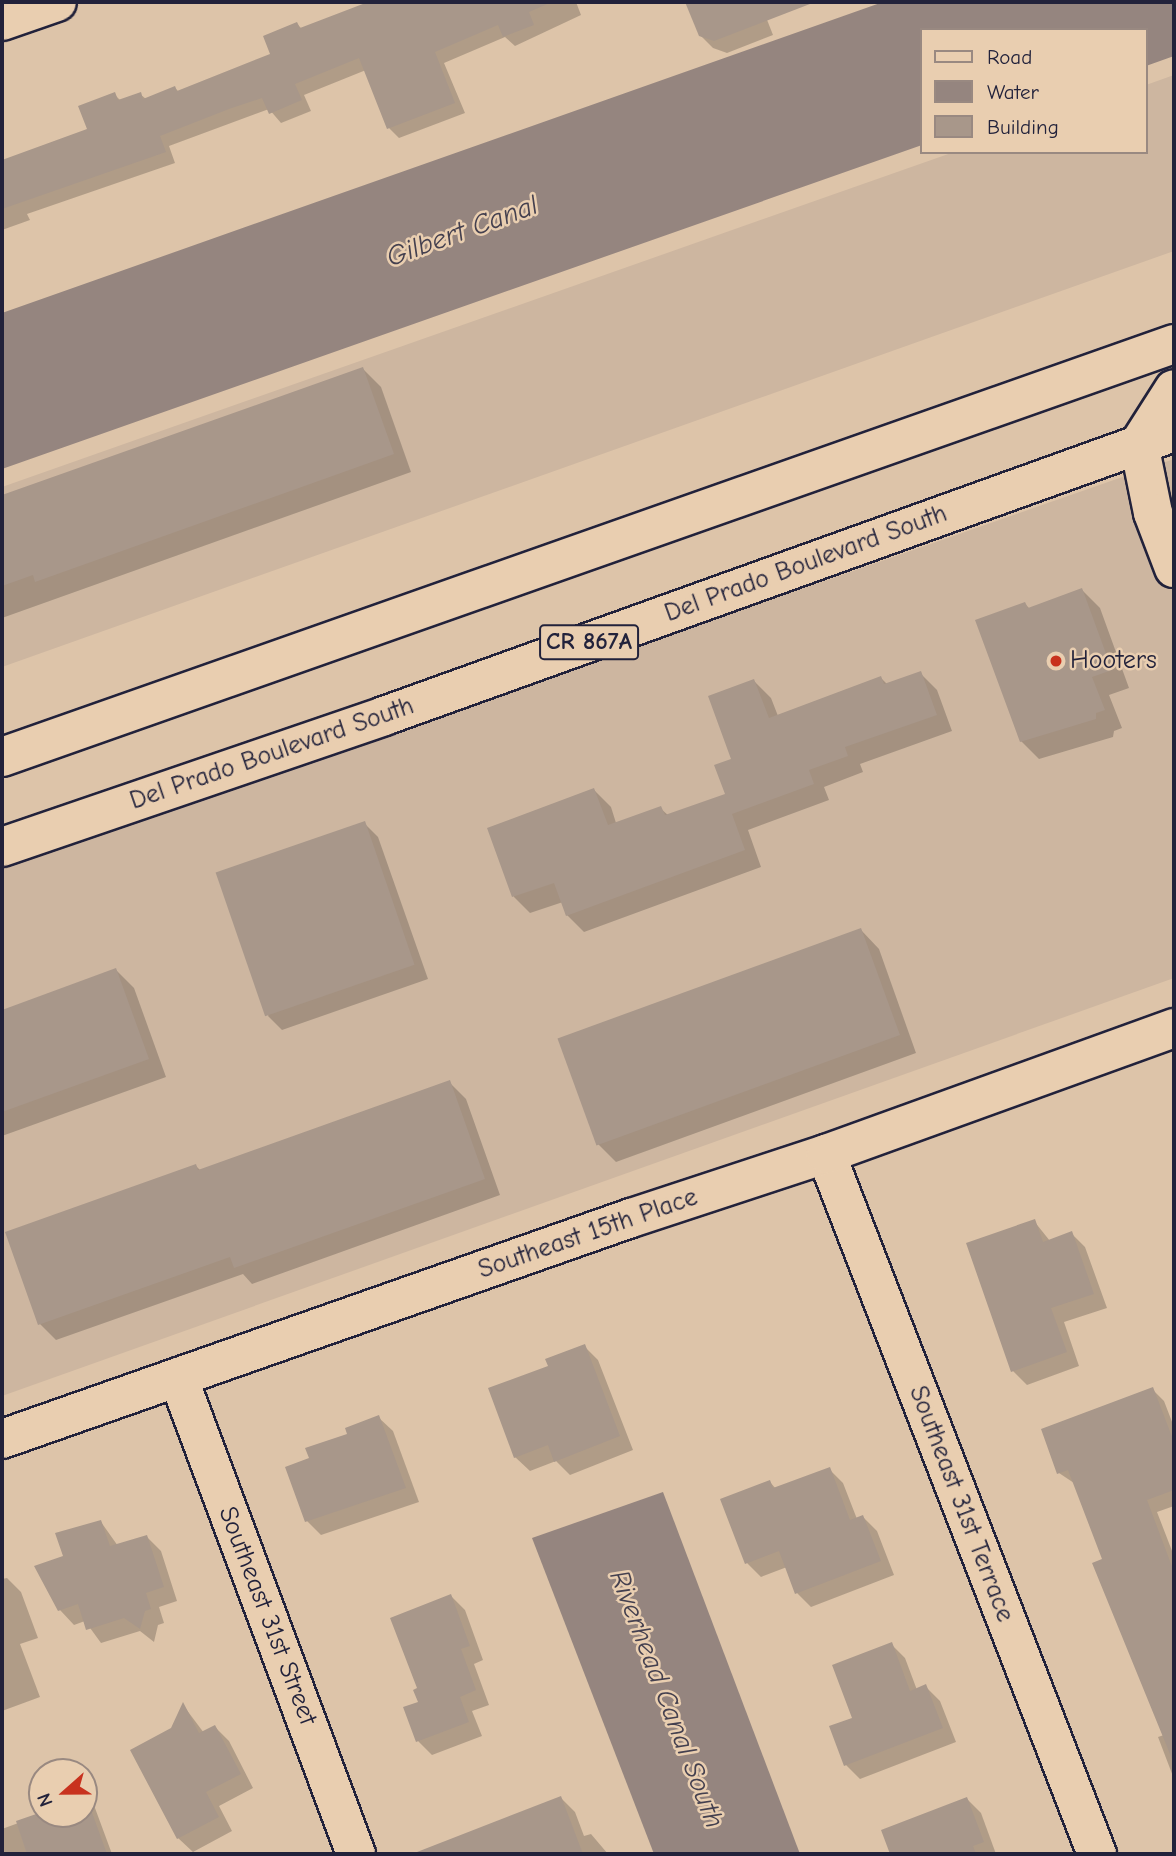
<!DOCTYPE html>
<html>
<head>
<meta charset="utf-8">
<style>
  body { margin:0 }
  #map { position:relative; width:1176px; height:1856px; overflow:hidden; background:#ddc4a9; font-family:"Comic Neue",sans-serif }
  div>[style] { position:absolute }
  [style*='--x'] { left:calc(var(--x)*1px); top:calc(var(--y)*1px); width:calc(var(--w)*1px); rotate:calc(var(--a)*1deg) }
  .built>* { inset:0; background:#cdb6a0 }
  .water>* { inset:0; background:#95857f }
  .shadow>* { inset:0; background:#0003 }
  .building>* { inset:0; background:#a8978a; transform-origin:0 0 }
  .roads { filter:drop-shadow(2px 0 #22223b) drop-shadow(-2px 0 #22223b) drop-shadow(0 2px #22223b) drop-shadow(0 -2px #22223b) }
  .minor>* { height:38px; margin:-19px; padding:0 19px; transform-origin:19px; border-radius:19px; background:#e9ceb0 }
  .major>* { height:38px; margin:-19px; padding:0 19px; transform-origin:19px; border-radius:19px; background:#e9ceb0 }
  .dots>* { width:19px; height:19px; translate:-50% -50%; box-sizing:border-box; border:4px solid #e9ceb0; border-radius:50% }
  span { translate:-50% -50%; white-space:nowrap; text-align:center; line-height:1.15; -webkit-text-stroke:5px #e9ceb0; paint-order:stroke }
  .shield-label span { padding:2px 5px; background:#e9ceb0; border:2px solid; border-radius:5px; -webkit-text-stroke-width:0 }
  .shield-label { font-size:24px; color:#22223b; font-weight:700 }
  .street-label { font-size:26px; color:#22223b }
  .poi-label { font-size:26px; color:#22223b }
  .left { translate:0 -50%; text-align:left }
  .water-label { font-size:28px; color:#44404f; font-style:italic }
  .frame { position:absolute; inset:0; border:4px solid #22223b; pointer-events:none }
  .legend { position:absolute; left:920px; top:28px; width:228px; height:126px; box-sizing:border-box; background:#e9ceb0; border:2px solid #998981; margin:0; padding:9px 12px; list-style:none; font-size:21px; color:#22223b }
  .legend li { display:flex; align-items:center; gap:14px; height:35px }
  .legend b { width:35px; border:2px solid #998981 }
  .north { position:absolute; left:28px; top:1758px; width:70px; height:70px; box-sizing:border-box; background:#e9ceb0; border:2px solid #998981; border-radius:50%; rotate:249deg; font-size:19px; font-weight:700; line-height:28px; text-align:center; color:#22223b }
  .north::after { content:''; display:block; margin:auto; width:24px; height:32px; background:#c8321e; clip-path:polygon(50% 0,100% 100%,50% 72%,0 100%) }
</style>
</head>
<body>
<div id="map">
  <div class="built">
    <div style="clip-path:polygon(1174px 75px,1174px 251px,2px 667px,2px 487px,954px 152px,1146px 152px,1146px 85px)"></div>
    <div style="clip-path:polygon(1174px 459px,1174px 978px,2px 1396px,2px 868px)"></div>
  </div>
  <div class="water">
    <div style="clip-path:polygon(883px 2px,1174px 2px,1174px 56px,1146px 66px,1146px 30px,922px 30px,922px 145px,2px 469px,2px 313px)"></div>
    <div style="clip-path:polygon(663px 1492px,800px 1854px,654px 1854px,532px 1538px)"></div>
  </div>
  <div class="shadow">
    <div style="clip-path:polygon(373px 2px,396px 2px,401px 8px,416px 2px,576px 2px,581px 15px,515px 46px,505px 37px,444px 63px,465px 113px,399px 138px,389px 128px,366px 70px,304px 95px,311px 111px,281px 123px,269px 109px,169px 146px,175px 163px,27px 214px,30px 220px,2px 230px,2px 162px,89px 130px,114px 94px,121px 101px,140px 94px,146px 99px,175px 88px,179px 92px,272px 55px,297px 24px,302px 29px)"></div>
    <div style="clip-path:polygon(687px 2px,760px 2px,773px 35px,727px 53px,713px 48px,700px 35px)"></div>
    <div style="clip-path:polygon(363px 369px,381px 387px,411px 472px,2px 618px,2px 497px)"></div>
    <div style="clip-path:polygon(1082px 590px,1100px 608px,1129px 688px,1109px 695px,1122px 728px,1114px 731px,1113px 737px,1039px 759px,1021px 741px,1025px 604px,1030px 609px)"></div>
    <div style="clip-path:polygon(920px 673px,937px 690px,952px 731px,860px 764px,863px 772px,824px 787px,829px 800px,748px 830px,761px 867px,584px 932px,567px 915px,563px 902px,530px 913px,514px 897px,489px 829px,594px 790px,611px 807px,616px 823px,660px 808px,669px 816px,727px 795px,754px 681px,771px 698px,778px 716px,881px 678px,888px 685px)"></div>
    <div style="clip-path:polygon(364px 823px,378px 837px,428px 979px,282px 1030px,268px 1016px)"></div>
    <div style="clip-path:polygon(861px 930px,879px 949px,916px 1053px,616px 1162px,598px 1144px)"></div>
    <div style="clip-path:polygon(116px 970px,134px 988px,166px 1077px,2px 1136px,2px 1011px)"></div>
    <div style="clip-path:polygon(449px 1082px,466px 1099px,500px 1195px,252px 1284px,243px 1274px,56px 1340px,40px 1324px,196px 1166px,201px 1171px)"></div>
    <div style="clip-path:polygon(1034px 1221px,1050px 1241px,1071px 1233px,1085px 1247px,1107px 1308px,1064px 1322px,1079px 1366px,1027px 1385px,1013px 1371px)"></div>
    <div style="clip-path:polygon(584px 1346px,598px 1360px,633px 1450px,570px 1475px,556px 1461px,530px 1471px,515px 1457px,550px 1367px)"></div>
    <div style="clip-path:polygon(1152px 1389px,1164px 1401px,1174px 1427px,1174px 1506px,1157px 1512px,1174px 1556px,1174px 1779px,1158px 1737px,1164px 1735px,1094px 1564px,1104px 1560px,1074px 1483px,1059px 1473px)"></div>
    <div style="clip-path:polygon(378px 1417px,393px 1431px,419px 1502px,321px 1535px,307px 1521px,311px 1460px)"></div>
    <div style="clip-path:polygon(829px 1469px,843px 1483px,857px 1519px,863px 1517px,877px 1531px,894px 1575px,811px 1607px,797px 1593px,787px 1567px,761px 1577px,747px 1563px,770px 1482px,776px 1489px)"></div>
    <div style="clip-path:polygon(101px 1522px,118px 1546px,147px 1537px,161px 1551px,177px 1601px,159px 1607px,164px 1623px,158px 1625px,154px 1642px,140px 1631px,101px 1643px,85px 1621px,74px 1625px,60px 1610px,65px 1557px)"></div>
    <div style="clip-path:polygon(7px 1578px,21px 1592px,38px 1638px,20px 1644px,40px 1697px,2px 1711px,2px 1579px)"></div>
    <div style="clip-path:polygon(451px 1596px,465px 1610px,483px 1660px,474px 1664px,489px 1705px,472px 1711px,482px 1736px,432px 1755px,418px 1741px,420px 1703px)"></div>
    <div style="clip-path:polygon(891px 1644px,905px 1658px,917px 1690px,926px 1687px,940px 1701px,956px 1742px,860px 1779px,846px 1765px)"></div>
    <div style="clip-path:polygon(183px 1705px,204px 1733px,215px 1727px,229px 1741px,253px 1788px,219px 1806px,232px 1831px,193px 1852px,178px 1838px,133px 1750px,172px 1730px)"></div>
    <div style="clip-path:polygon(86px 1798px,95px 1808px,112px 1854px,2px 1854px,2px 1829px,43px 1814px,84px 1814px)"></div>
    <div style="clip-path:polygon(561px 1798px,575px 1812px,584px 1836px,591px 1834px,608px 1854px,462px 1854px,456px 1838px)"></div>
    <div style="clip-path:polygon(967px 1799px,981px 1813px,996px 1854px,892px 1854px,883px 1831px)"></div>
  </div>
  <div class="building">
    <div style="clip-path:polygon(368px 2px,552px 2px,529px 12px,534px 25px,503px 37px,498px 25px,435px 52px,455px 103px,387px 129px,359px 58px,295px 84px,302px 100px,269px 114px,262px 98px,229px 109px,160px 136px,166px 152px,2px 209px,2px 160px,87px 129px,78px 106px,115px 92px,118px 100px,141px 92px,143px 99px,175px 86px,177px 91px,270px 54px,263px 36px,297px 22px,300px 28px)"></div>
    <div style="clip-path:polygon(685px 2px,810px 2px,810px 4px,714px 41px,699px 36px)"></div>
    <div style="clip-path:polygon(363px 367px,394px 454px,35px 582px,33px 575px,2px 586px,2px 495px)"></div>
    <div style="clip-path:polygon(1082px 588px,1112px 670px,1092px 677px,1105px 710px,1096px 713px,1096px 719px,1020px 742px,975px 620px,1025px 602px,1028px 608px)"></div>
    <div style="clip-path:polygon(921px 671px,937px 715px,845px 747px,848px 756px,809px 770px,814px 784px,732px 814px,745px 850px,566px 916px,554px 883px,512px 897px,487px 828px,594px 788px,608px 825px,661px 806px,665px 815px,725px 794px,714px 765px,731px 759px,708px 696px,754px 679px,769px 718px,881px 676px,884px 684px)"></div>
    <div style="left:365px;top:821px;width:152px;height:158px;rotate:71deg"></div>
    <div style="left:861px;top:928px;width:114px;height:323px;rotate:70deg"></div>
    <div style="clip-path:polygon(116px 968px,149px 1059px,2px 1112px,2px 1010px)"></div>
    <div style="clip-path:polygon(450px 1080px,485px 1179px,234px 1268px,230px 1257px,38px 1325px,5px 1232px,196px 1164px,198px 1170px)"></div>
    <div style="clip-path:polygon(1035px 1219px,1043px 1242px,1072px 1231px,1094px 1294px,1051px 1308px,1067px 1352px,1011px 1372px,966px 1243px)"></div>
    <div style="clip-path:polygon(585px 1344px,620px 1436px,554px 1462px,548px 1445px,514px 1458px,488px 1388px,548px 1366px,545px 1359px)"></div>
    <div style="clip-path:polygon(1153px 1387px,1174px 1442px,1174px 1490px,1147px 1500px,1174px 1572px,1172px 1759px,1092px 1563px,1102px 1559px,1068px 1470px,1057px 1474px,1041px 1429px)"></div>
    <div style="clip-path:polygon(379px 1415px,406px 1488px,305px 1522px,285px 1467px,309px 1458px,305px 1448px,347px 1434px,345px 1428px)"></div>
    <div style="clip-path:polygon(830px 1467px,850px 1520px,863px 1515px,881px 1561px,795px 1594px,779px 1551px,745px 1564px,720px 1499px,770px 1480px,773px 1488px)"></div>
    <div style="clip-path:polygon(101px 1520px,110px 1546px,147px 1535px,164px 1587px,146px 1593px,151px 1609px,145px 1611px,140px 1629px,124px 1618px,86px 1630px,78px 1604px,58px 1611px,34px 1566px,63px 1556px,55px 1533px)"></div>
    <div style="clip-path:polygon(451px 1594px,470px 1646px,461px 1649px,476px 1690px,460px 1697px,469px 1722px,416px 1742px,403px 1707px,418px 1702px,413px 1690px,417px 1688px,390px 1618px)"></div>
    <div style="clip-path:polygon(892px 1642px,910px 1691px,926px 1684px,943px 1728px,844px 1766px,829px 1726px,852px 1718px,832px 1665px)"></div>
    <div style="clip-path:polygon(183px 1702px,199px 1733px,215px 1725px,241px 1774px,206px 1792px,219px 1817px,177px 1839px,130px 1750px,171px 1728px)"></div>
    <div style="clip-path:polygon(86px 1796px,107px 1854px,27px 1854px,16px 1821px,42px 1812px,84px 1814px)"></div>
    <div style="clip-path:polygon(561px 1796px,583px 1854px,417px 1854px,417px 1852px)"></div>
    <div style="clip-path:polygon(967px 1797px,984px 1842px,973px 1846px,976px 1854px,890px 1854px,881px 1830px)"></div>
  </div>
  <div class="roads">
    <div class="minor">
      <div style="--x:2;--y:21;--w:58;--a:-19.1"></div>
      <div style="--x:1139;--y:444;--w:70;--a:78.5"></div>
      <div style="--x:1153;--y:513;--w:59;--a:69.1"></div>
      <div style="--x:826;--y:1154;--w:751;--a:68.84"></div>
      <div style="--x:178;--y:1377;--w:509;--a:69.54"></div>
      <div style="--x:2;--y:1439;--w:667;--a:-19.36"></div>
      <div style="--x:631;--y:1218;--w:205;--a:-18.2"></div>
      <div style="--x:826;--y:1154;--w:370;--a:-19.9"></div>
    </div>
    <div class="major">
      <div style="--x:1139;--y:444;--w:65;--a:-57.5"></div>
      <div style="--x:2;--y:757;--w:1243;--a:-19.41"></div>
      <div style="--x:2;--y:847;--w:404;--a:-18.9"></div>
      <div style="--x:384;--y:716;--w:839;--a:-19.77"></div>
    </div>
  </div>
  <div class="dots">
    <div style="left:1056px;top:661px;background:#c8321e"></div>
  </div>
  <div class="shield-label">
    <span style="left:589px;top:642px">CR 867A</span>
  </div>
  <div class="street-label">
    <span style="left:806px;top:564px;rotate:-20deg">Del Prado Boulevard South</span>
    <span style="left:272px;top:754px;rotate:-19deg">Del Prado Boulevard South</span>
    <span style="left:588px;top:1234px;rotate:-19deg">Southeast 15th Place</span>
    <span style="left:961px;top:1504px;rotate:69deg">Southeast 31st Terrace</span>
    <span style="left:267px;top:1616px;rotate:69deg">Southeast 31st Street</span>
  </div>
  <div class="poi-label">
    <span class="left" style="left:1070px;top:661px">Hooters</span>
  </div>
  <div class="water-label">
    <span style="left:462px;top:231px;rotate:-20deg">Gilbert Canal</span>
    <span style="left:667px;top:1699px;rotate:69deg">Riverhead Canal South</span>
  </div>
  <div class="frame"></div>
  <ul class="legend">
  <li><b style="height:9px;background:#e9ceb0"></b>Road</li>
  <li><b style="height:19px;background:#95857f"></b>Water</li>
  <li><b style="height:19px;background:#a8978a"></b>Building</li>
  </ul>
  <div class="north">N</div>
</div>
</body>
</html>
